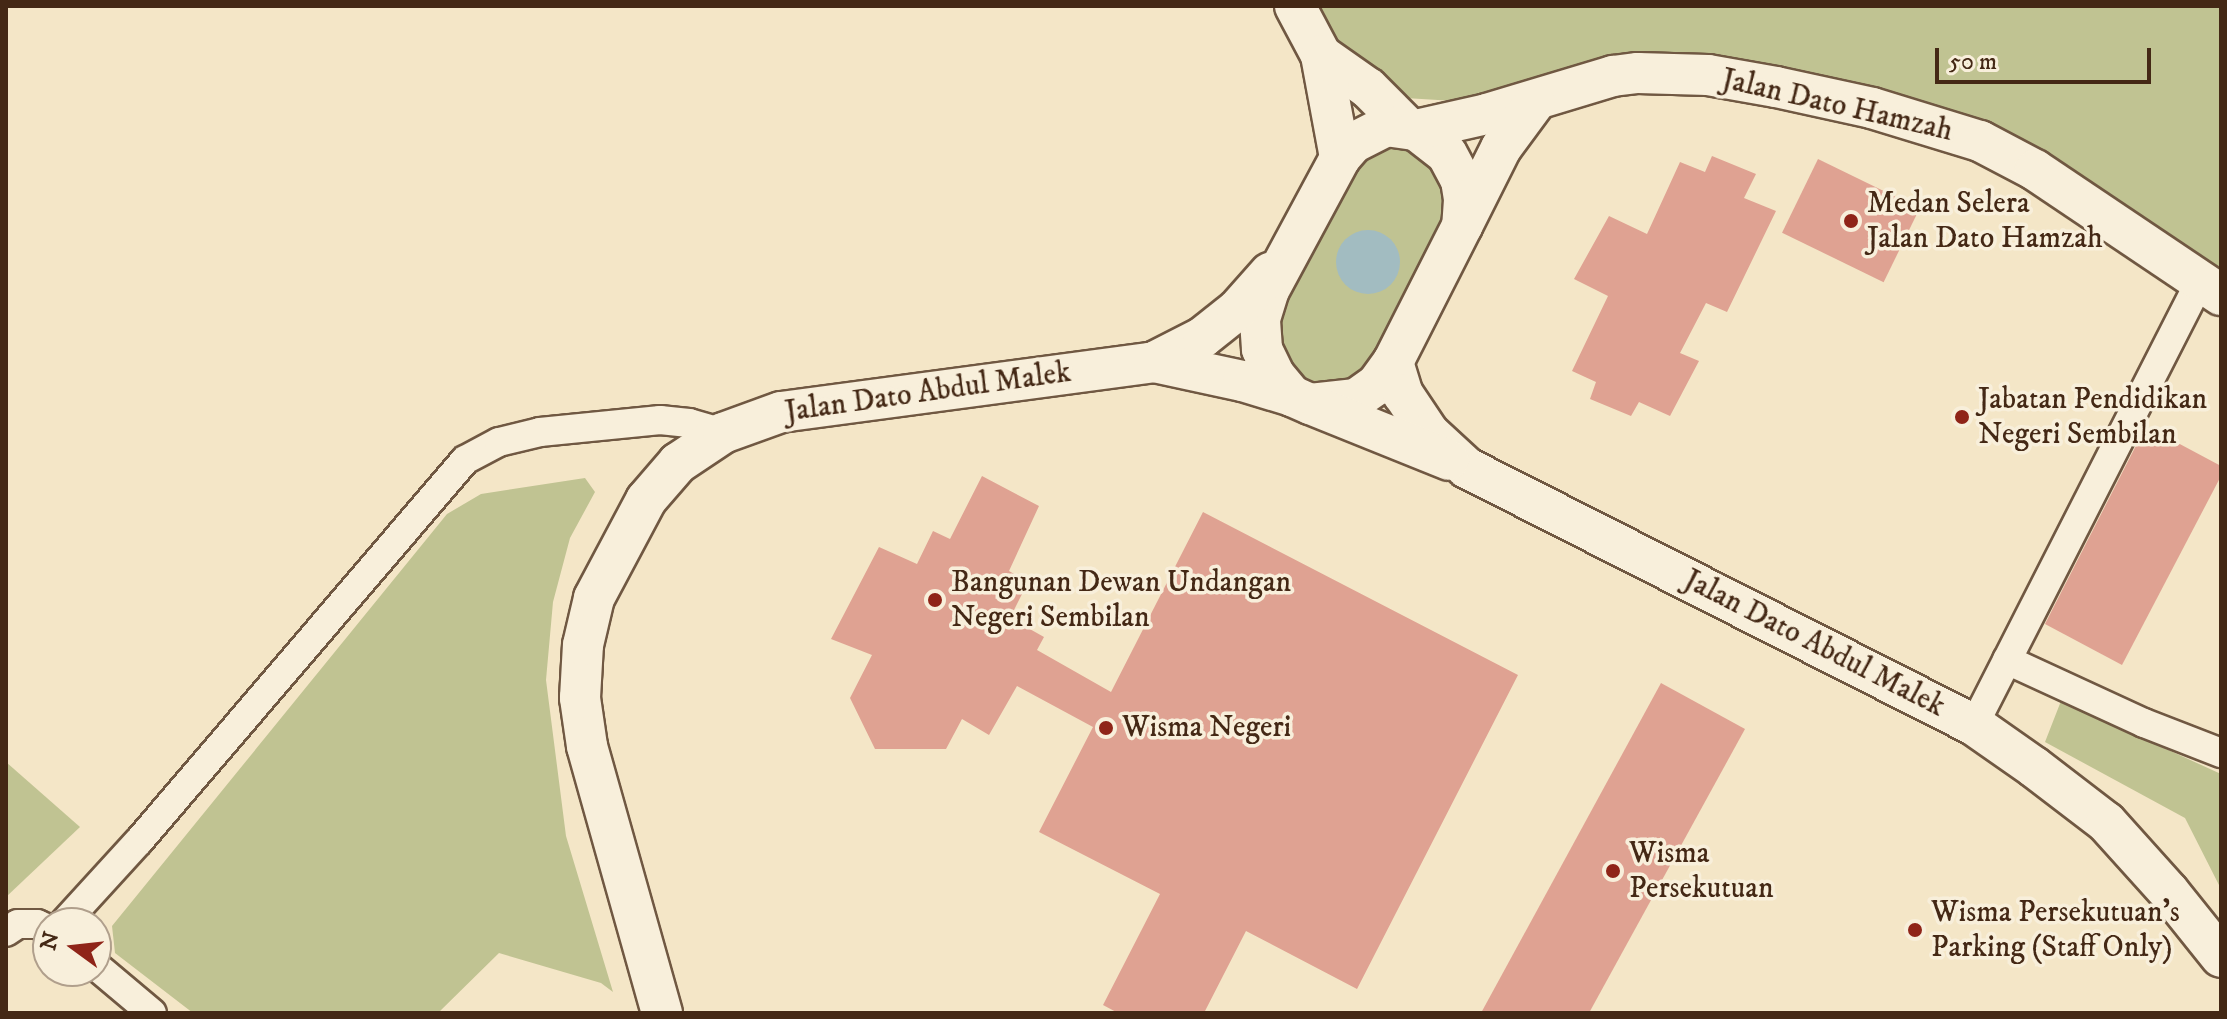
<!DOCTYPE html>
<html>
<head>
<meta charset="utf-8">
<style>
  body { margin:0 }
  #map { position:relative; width:2227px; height:1019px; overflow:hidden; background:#f4e6c7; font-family:"IM FELL DW Pica",serif }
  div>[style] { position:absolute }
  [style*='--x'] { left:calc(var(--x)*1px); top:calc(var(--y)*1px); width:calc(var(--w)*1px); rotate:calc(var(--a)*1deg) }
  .green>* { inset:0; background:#c0c392 }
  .water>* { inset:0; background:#a2bcc1 }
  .round { border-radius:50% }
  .building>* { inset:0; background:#dfa292; transform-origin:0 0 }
  .roads { filter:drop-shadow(2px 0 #705842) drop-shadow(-2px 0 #705842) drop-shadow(0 2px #705842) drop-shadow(0 -2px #705842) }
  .street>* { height:28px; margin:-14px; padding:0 14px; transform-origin:14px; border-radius:14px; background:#f8efdb }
  .secondary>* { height:40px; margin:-20px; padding:0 20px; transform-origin:20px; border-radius:20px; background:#f8efdb }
  .dots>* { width:22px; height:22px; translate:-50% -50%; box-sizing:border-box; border:4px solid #f8efdb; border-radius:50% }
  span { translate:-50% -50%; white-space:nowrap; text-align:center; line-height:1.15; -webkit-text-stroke:7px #f8efdb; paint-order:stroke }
  .street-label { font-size:30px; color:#442815 }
  .poi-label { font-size:30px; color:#442815 }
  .left { translate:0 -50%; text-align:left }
  .frame { position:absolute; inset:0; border:8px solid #442815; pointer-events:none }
  .north { position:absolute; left:32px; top:907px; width:80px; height:80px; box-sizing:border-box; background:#f8efdb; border:2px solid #b09f8c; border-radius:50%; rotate:285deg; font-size:22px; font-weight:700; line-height:32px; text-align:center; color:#442815 }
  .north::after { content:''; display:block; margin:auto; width:28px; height:36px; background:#8f2418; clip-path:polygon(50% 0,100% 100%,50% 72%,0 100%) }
  .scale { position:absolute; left:1935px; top:48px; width:216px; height:36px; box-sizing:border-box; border:4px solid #442815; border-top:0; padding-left:10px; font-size:24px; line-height:28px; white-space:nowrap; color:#442815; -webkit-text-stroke:6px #f8efdb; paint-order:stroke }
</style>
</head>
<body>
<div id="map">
  <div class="green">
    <div style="clip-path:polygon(1313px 6px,2221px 6px,2221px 280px,2018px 142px,1635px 57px,1593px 59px,1471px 102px,1405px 98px,1335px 47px)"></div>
    <div style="clip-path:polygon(1396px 147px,1411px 149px,1428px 160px,1441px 177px,1450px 211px,1387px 348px,1352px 384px,1317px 386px,1301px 380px,1279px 345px,1279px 326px,1288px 298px,1363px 157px,1383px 148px)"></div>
    <div style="clip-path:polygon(585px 478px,595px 492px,570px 538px,553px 602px,546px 680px,566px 836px,613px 992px,601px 983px,499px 953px,438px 1013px,193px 1013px,115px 953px,112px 926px,447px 514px,481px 494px)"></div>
    <div style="clip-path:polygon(2061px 701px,2221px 774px,2221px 889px,2185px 818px,2045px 742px)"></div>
    <div style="clip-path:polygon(6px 762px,80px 827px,6px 897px)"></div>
  </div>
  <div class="water">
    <div class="round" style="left:1336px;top:230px;width:64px;height:64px"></div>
  </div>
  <div class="building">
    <div style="clip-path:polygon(1712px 156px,1756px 174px,1744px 198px,1776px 211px,1727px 312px,1706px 303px,1680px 353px,1699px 361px,1670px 416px,1639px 402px,1631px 416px,1590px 399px,1596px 382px,1572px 371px,1608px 296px,1574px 279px,1609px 216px,1647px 234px,1680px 162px,1705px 172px)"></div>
    <div style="left:1818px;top:159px;width:113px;height:82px;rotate:26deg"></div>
    <div style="clip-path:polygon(2146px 426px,2221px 466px,2221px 476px,2122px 665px,2045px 624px)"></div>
    <div style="clip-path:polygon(982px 476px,1039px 506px,1009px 571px,1028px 582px,1010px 618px,1044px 637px,1037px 650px,1111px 692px,1203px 512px,1518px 675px,1357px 989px,1246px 931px,1204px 1013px,1118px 1013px,1103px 1005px,1160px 894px,1039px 832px,1093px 727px,1017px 686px,989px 735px,962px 719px,946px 749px,875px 749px,850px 698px,872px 655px,831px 639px,879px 547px,917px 564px,933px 531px,950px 539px)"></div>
    <div style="clip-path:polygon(1661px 683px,1745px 729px,1589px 1013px,1481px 1013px)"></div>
  </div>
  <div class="roads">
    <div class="street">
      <div style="--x:2007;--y:660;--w:151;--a:24.7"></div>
      <div style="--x:2144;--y:723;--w:83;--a:21.3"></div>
      <div style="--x:1974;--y:725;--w:497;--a:-63"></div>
      <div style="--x:64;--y:923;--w:111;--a:-47.6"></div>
      <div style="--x:139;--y:841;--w:501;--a:-49.45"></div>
      <div style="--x:465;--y:460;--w:38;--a:-28"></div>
      <div style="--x:499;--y:442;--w:42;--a:-13.7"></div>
      <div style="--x:540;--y:432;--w:121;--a:-5.7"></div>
      <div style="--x:660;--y:420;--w:29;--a:6"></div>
      <div style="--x:689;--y:423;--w:35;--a:16"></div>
      <div style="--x:6;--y:932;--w:14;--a:-34"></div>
      <div style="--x:18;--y:924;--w:19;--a:0"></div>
      <div style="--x:37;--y:924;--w:12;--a:24"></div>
      <div style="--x:96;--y:966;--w:73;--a:40"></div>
    </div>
    <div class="secondary">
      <div style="--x:1295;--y:6;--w:55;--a:62"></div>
      <div style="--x:1321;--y:55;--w:105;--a:79.5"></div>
      <div style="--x:1321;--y:55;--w:57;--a:35.1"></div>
      <div style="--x:1368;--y:88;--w:54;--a:45"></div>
      <div style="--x:1386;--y:126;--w:30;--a:8"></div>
      <div style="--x:1416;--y:130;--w:39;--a:38"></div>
      <div style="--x:1447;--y:154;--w:30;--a:62"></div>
      <div style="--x:1461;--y:180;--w:20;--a:81"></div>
      <div style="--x:1464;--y:200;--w:26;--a:94"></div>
      <div style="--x:1462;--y:226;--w:153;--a:116.9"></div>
      <div style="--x:1393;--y:362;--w:29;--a:126"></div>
      <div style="--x:1376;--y:385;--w:24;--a:145"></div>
      <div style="--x:1356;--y:399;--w:46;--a:173.8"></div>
      <div style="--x:1310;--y:404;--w:20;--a:-156"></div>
      <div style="--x:1292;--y:396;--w:26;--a:-130"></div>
      <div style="--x:1275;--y:376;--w:30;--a:-116"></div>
      <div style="--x:1262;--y:349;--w:30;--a:-94"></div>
      <div style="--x:1260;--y:319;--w:30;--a:-73"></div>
      <div style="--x:1269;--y:290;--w:150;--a:-61.7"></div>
      <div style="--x:1340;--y:158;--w:20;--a:-49"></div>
      <div style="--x:1353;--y:143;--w:37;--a:-27"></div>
      <div style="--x:1416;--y:130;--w:73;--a:-12.7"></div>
      <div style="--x:1487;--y:114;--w:132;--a:-16.8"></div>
      <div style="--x:1613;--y:76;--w:25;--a:-7"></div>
      <div style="--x:1638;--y:73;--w:70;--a:1.6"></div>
      <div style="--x:1708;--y:75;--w:69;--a:10"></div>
      <div style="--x:1776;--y:87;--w:98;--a:12.3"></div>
      <div style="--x:1872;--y:108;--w:113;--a:17"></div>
      <div style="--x:1980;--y:141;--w:62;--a:27.8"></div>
      <div style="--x:2035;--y:170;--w:224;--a:33.9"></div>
      <div style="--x:1464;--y:222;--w:83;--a:-63.4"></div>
      <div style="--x:1501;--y:148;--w:57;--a:-53.5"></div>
      <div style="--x:1154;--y:362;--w:55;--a:-27"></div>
      <div style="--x:1203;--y:337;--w:43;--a:-38.5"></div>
      <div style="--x:1237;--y:310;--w:50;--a:-48.3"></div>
      <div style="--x:1393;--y:362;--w:34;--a:73"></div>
      <div style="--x:1403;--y:394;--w:47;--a:56.3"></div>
      <div style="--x:1429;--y:433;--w:52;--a:42.6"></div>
      <div style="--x:1467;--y:468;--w:568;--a:26.88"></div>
      <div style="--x:1974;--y:725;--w:73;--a:35"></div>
      <div style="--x:2034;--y:767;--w:91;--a:37.4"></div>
      <div style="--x:2106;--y:822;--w:94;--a:48"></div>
      <div style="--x:2169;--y:892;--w:83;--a:51.3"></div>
      <div style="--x:1315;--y:406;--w:144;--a:21.9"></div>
      <div style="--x:662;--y:1013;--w:277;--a:-105.7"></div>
      <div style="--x:587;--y:746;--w:49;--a:-98.3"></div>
      <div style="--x:580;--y:698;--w:53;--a:-86.8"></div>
      <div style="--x:583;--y:645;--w:48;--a:-76.8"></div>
      <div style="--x:594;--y:598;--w:111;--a:-62"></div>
      <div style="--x:646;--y:500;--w:49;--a:-49.1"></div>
      <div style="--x:678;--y:463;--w:54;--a:-33.7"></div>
      <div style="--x:723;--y:433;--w:62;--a:-19.9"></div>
      <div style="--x:781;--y:412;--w:376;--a:-7.6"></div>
      <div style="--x:1154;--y:362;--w:91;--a:12.1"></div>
      <div style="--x:1243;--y:381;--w:51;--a:17"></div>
    </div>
  </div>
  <div class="dots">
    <div style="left:1851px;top:221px;background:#8f2418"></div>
    <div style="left:1962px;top:417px;background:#8f2418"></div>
    <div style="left:935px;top:600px;background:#8f2418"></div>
    <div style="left:1106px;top:728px;background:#8f2418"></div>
    <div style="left:1613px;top:871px;background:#8f2418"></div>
    <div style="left:1915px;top:930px;background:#8f2418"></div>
  </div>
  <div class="street-label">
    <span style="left:1837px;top:106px;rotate:13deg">Jalan Dato Hamzah</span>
    <span style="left:928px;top:393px;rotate:-8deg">Jalan Dato Abdul Malek</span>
    <span style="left:1814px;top:644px;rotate:27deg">Jalan Dato Abdul Malek</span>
  </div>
  <div class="poi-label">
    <span class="left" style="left:1867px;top:221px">Medan Selera<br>Jalan Dato Hamzah</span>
    <span class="left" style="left:1978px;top:417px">Jabatan Pendidikan<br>Negeri Sembilan</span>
    <span class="left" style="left:951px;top:600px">Bangunan Dewan Undangan<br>Negeri Sembilan</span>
    <span class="left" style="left:1122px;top:728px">Wisma Negeri</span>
    <span class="left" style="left:1629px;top:871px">Wisma<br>Persekutuan</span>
    <span class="left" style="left:1931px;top:930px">Wisma Persekutuan's<br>Parking (Staff Only)</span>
  </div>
  <div class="frame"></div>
  <div class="north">N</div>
  <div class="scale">50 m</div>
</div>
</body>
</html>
